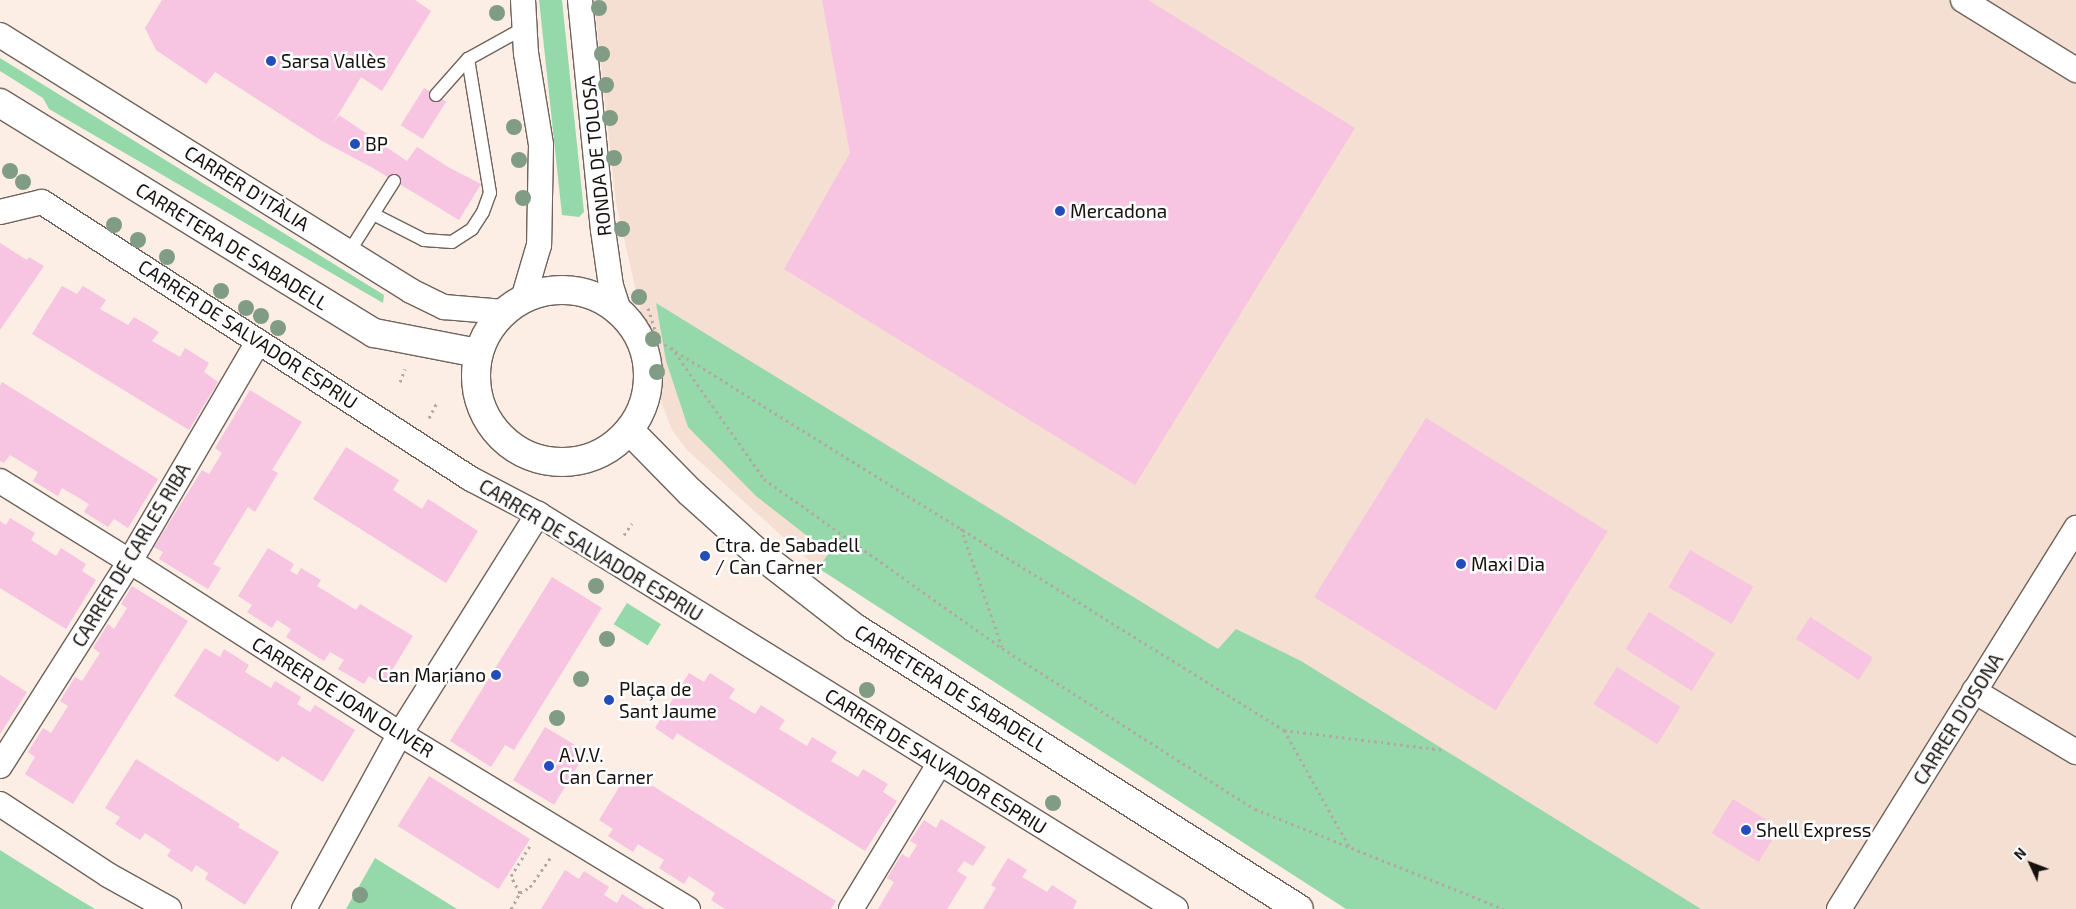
<!DOCTYPE html>
<html>
<head>
<meta charset="utf-8">
<style>
  body { margin:0 }
  #map { position:relative; width:2076px; height:909px; overflow:hidden; background:#fcede5; font-family:"Exo 2",sans-serif }
  div>[style] { position:absolute }
  [style*='--x'] { left:calc(var(--x)*1px); top:calc(var(--y)*1px); width:calc(var(--w)*1px); rotate:calc(var(--a)*1deg) }
  .built>* { inset:0; background:#f4dfd2 }
  .green>* { inset:0; background:#95d9aa; transform-origin:0 0 }
  .building>* { inset:0; background:#f7c4e1; transform-origin:0 0 }
  .path>* { height:3px; margin-top:-1.5px; transform-origin:0; background:repeating-linear-gradient(90deg,#b4a8a2 0 2.5px,transparent 0 6.5px) }
  .roads { filter:drop-shadow(1px 0 #6f635b) drop-shadow(-1px 0 #6f635b) drop-shadow(0 1px #6f635b) drop-shadow(0 -1px #6f635b) }
  .lane>* { height:12px; margin:-6px; padding:0 6px; transform-origin:6px; border-radius:6px; background:#fff }
  .street>* { height:24px; margin:-12px; padding:0 12px; transform-origin:12px; border-radius:12px; background:#fff }
  .secondary>* { height:28px; margin:-14px; padding:0 14px; transform-origin:14px; border-radius:14px; background:#fff }
  .secondary>.ring { margin:-14px; padding:0; box-sizing:content-box; background:none; border:28px solid #fff; border-radius:50% }
  .trees>* { width:16px; height:16px; margin:-8px; border-radius:50%; background:#809c84 }
  .dots>* { width:14px; height:14px; translate:-50% -50%; box-sizing:border-box; border:2px solid #fefefe; border-radius:50% }
  span { translate:-50% -50%; white-space:nowrap; text-align:center; line-height:1.15; -webkit-text-stroke:5px #fefefe; paint-order:stroke }
  .poi-label { font-size:19px; color:#16110f }
  .left { translate:0 -50%; text-align:left }
  .right { translate:-100% -50%; text-align:right }
  .street-label { font-size:19px; color:#16110f }
  .north { position:absolute; left:2006px; top:839px; width:50px; height:50px; -webkit-text-stroke:4px #fefefe; paint-order:stroke; rotate:313deg; font-size:14px; font-weight:700; line-height:20px; text-align:center; color:#16110f }
  .north::after { content:''; display:block; margin:auto; width:18px; height:22px; background:#16110f; clip-path:polygon(50% 0,100% 100%,50% 72%,0 100%) }
</style>
</head>
<body>
<div id="map">
  <div class="built">
    <div style="clip-path:polygon(594px 0,2076px 0,2076px 909px,1370px 909px,814px 565px,687px 450px,672px 430px,661px 401px,616px 203px)"></div>
  </div>
  <div class="green">
    <div style="clip-path:polygon(539px 0,562px 0,584px 212px,579px 217px,562px 215px)"></div>
    <div style="clip-path:polygon(0 58px,384px 295px,383px 303px,49px 109px,43px 98px,0 71px)"></div>
    <div style="clip-path:polygon(656px 303px,1218px 649px,1236px 629px,1301px 661px,1701px 909px,1346px 909px,818px 568px,829px 553px,756px 496px,688px 427px,666px 361px)"></div>
    <div style="left:627px;top:603px;width:40px;height:25px;rotate:32deg"></div>
    <div style="clip-path:polygon(0 850px,65px 891px,95px 909px,0 909px)"></div>
    <div style="clip-path:polygon(375px 858px,457px 909px,346px 909px)"></div>
  </div>
  <div class="building">
    <div style="clip-path:polygon(162px 0,415px 0,431px 11px,382px 91px,361px 77px,332px 125px,339px 115px,407px 161px,417px 147px,448px 167px,481px 184px,459px 220px,373px 168px,322px 141px,215px 72px,206px 84px,156px 50px,145px 28px)"></div>
    <div style="clip-path:polygon(822px 0,1148px 0,1355px 128px,1135px 485px,784px 269px,850px 153px)"></div>
    <div style="left:424px;top:88px;width:26px;height:44px;rotate:32deg"></div>
    <div style="clip-path:polygon(0 243px,27px 260px,29px 257px,44px 266px,0 330px)"></div>
    <div style="clip-path:polygon(62px 286px,77px 294px,83px 286px,106px 300px,100px 309px,128px 325px,134px 317px,159px 332px,152px 341px,180px 357px,185px 348px,209px 363px,204px 372px,218px 382px,189px 430px,32px 334px)"></div>
    <div style="clip-path:polygon(2px 382px,158px 479px,128px 528px,114px 519px,108px 527px,84px 512px,89px 504px,62px 488px,58px 496px,33px 481px,38px 472px,10px 455px,4px 463px,0 461px,0 386px)"></div>
    <div style="clip-path:polygon(250px 390px,302px 422px,272px 470px,278px 473px,255px 512px,248px 507px,213px 564px,221px 568px,208px 589px,159px 559px,163px 552px,154px 547px,202px 470px,209px 474px,222px 453px,215px 448px)"></div>
    <div style="left:1426px;top:418px;width:214px;height:211px;rotate:32deg"></div>
    <div style="clip-path:polygon(346px 447px,399px 480px,393px 490px,422px 509px,428px 499px,478px 531px,446px 583px,313px 499px)"></div>
    <div style="clip-path:polygon(10px 518px,35px 533px,31px 540px,56px 556px,61px 548px,86px 564px,82px 571px,96px 580px,66px 629px,0 588px,0 521px,6px 525px)"></div>
    <div style="clip-path:polygon(268px 548px,294px 564px,290px 571px,297px 575px,301px 568px,321px 580px,317px 586px,356px 610px,360px 604px,413px 636px,383px 685px,369px 676px,364px 684px,338px 669px,344px 660px,330px 652px,324px 661px,286px 637px,291px 629px,277px 620px,272px 628px,247px 612px,252px 605px,238px 596px)"></div>
    <div style="left:1690px;top:550px;width:73px;height:43px;rotate:30deg"></div>
    <div style="clip-path:polygon(552px 577px,602px 608px,514px 750px,505px 745px,491px 767px,450px 741px)"></div>
    <div style="clip-path:polygon(132px 586px,188px 621px,73px 804px,25px 774px,35px 757px,28px 752px,43px 728px,51px 733px,68px 706px,60px 701px,75px 677px,82px 681px,100px 653px,93px 648px,108px 624px,114px 629px,127px 608px,121px 604px)"></div>
    <div style="left:1649px;top:612px;width:78px;height:44px;rotate:32deg"></div>
    <div style="left:1810px;top:617px;width:75px;height:26px;rotate:33deg"></div>
    <div style="clip-path:polygon(205px 648px,220px 657px,224px 649px,249px 665px,245px 672px,271px 688px,275px 681px,301px 697px,297px 704px,310px 712px,315px 705px,355px 730px,323px 782px,282px 756px,278px 762px,174px 696px)"></div>
    <div style="left:1617px;top:667px;width:75px;height:44px;rotate:32deg"></div>
    <div style="clip-path:polygon(689px 673px,704px 682px,710px 673px,735px 689px,729px 698px,755px 714px,761px 705px,785px 720px,779px 729px,807px 746px,812px 737px,837px 752px,831px 761px,858px 777px,863px 769px,888px 784px,883px 792px,897px 801px,865px 851px,677px 733px,673px 740px,655px 728px)"></div>
    <div style="clip-path:polygon(0 675px,27px 692px,0 734px)"></div>
    <div style="left:545px;top:727px;width:48px;height:62px;rotate:31deg"></div>
    <div style="clip-path:polygon(136px 759px,240px 824px,238px 827px,279px 852px,245px 905px,205px 879px,208px 873px,196px 865px,192px 872px,167px 856px,171px 850px,145px 833px,140px 840px,115px 824px,120px 817px,105px 808px)"></div>
    <div style="clip-path:polygon(629px 771px,836px 901px,831px 909px,725px 909px,711px 900px,715px 893px,689px 876px,684px 884px,659px 868px,664px 860px,638px 844px,633px 852px,608px 836px,613px 829px,599px 820px)"></div>
    <div style="left:429px;top:776px;width:119px;height:59px;rotate:32deg"></div>
    <div style="left:1733px;top:799px;width:55px;height:40px;rotate:32deg"></div>
    <div style="clip-path:polygon(941px 819px,986px 847px,973px 866px,964px 861px,957px 871px,967px 877px,947px 909px,878px 909px,894px 882px,887px 878px,902px 854px,909px 858px,917px 845px,910px 841px,924px 820px,936px 828px)"></div>
    <div style="clip-path:polygon(1008px 858px,1027px 870px,1022px 877px,1047px 892px,1052px 885px,1077px 901px,1073px 909px,983px 909px,996px 888px,991px 885px)"></div>
    <div style="clip-path:polygon(565px 870px,579px 879px,584px 871px,609px 887px,604px 895px,617px 903px,622px 894px,645px 909px,541px 909px)"></div>
  </div>
  <div class="path">
    <div style="--x:648;--y:308;--w:28;--a:72"></div>
    <div style="--x:645;--y:319;--w:26;--a:58"></div>
    <div style="--x:659;--y:341;--w:736;--a:31.9"></div>
    <div style="--x:1284;--y:730;--w:135;--a:60.8"></div>
    <div style="--x:671;--y:347;--w:161;--a:54.8"></div>
    <div style="--x:764;--y:479;--w:292;--a:35.4"></div>
    <div style="--x:1002;--y:648;--w:300;--a:32.5"></div>
    <div style="--x:1255;--y:809;--w:268;--a:21.9"></div>
    <div style="--x:400;--y:382;--w:14;--a:-69"></div>
    <div style="--x:429;--y:418;--w:16;--a:-63"></div>
    <div style="--x:961;--y:528;--w:126;--a:71"></div>
    <div style="--x:624;--y:535;--w:14;--a:-56"></div>
    <div style="--x:1284;--y:730;--w:161;--a:7.1"></div>
    <div style="--x:520;--y:893;--w:19;--a:-118"></div>
    <div style="--x:511;--y:876;--w:36;--a:-58"></div>
    <div style="--x:511;--y:909;--w:18;--a:-61"></div>
    <div style="--x:520;--y:893;--w:12;--a:-31"></div>
    <div style="--x:530;--y:887;--w:37;--a:-55"></div>
  </div>
  <div class="roads">
    <div class="lane">
      <div style="--x:436;--y:95;--w:48;--a:-48.4"></div>
      <div style="--x:468;--y:59;--w:64;--a:-29"></div>
      <div style="--x:373;--y:214;--w:57;--a:27"></div>
      <div style="--x:424;--y:240;--w:28;--a:4"></div>
      <div style="--x:452;--y:242;--w:24;--a:-33"></div>
      <div style="--x:472;--y:229;--w:20;--a:-57"></div>
      <div style="--x:483;--y:212;--w:20;--a:-70"></div>
      <div style="--x:490;--y:193;--w:136;--a:-99.3"></div>
      <div style="--x:349;--y:252;--w:84;--a:-57.6"></div>
    </div>
    <div class="street">
      <div style="--x:523;--y:0;--w:53;--a:86.8"></div>
      <div style="--x:526;--y:53;--w:93;--a:80.7"></div>
      <div style="--x:541;--y:145;--w:100;--a:91.1"></div>
      <div style="--x:539;--y:245;--w:56;--a:106.5"></div>
      <div style="--x:580;--y:0;--w:231;--a:84.3"></div>
      <div style="--x:603;--y:230;--w:57;--a:81.9"></div>
      <div style="--x:611;--y:286;--w:26;--a:72"></div>
      <div style="--x:1963;--y:0;--w:133;--a:31.8"></div>
      <div style="--x:0;--y:35;--w:484;--a:31.9"></div>
      <div style="--x:411;--y:291;--w:37;--a:26"></div>
      <div style="--x:444;--y:307;--w:60;--a:4.8"></div>
      <div style="--x:0;--y:212;--w:43;--a:-13.4"></div>
      <div style="--x:42;--y:202;--w:511;--a:32.85"></div>
      <div style="--x:471;--y:479;--w:76;--a:27.6"></div>
      <div style="--x:538;--y:514;--w:750;--a:31.76"></div>
      <div style="--x:0;--y:481;--w:167;--a:31.8"></div>
      <div style="--x:142;--y:569;--w:306;--a:32.6"></div>
      <div style="--x:400;--y:734;--w:337;--a:31.3"></div>
      <div style="--x:1974;--y:691;--w:119;--a:30.9"></div>
      <div style="--x:0;--y:766;--w:243;--a:-57.6"></div>
      <div style="--x:130;--y:561;--w:254;--a:-59.7"></div>
      <div style="--x:0;--y:804;--w:129;--a:33.3"></div>
      <div style="--x:108;--y:875;--w:70;--a:29.1"></div>
      <div style="--x:304;--y:909;--w:200;--a:-61.3"></div>
      <div style="--x:400;--y:734;--w:260;--a:-57.9"></div>
      <div style="--x:851;--y:909;--w:170;--a:-58.7"></div>
      <div style="--x:1839;--y:909;--w:449;--a:-58.1"></div>
    </div>
    <div class="secondary">
      <div style="--x:0;--y:103;--w:439;--a:31.6"></div>
      <div style="--x:374;--y:333;--w:106;--a:10.9"></div>
      <div class="ring" style="left:476px;top:290px;width:144px;height:144px"></div>
      <div style="--x:630;--y:431;--w:86;--a:45.5"></div>
      <div style="--x:690;--y:492;--w:85;--a:42.1"></div>
      <div style="--x:753;--y:549;--w:129;--a:37.8"></div>
      <div style="--x:855;--y:628;--w:525;--a:32.33"></div>
    </div>
  </div>
  <div class="trees">
    <div style="left:599px;top:8px"></div>
    <div style="left:497px;top:13px"></div>
    <div style="left:602px;top:54px"></div>
    <div style="left:606px;top:85px"></div>
    <div style="left:610px;top:118px"></div>
    <div style="left:514px;top:127px"></div>
    <div style="left:614px;top:158px"></div>
    <div style="left:519px;top:160px"></div>
    <div style="left:10px;top:171px"></div>
    <div style="left:23px;top:182px"></div>
    <div style="left:523px;top:198px"></div>
    <div style="left:114px;top:225px"></div>
    <div style="left:622px;top:229px"></div>
    <div style="left:138px;top:240px"></div>
    <div style="left:167px;top:257px"></div>
    <div style="left:221px;top:291px"></div>
    <div style="left:639px;top:297px"></div>
    <div style="left:246px;top:308px"></div>
    <div style="left:261px;top:316px"></div>
    <div style="left:278px;top:328px"></div>
    <div style="left:653px;top:339px"></div>
    <div style="left:657px;top:372px"></div>
    <div style="left:596px;top:586px"></div>
    <div style="left:607px;top:639px"></div>
    <div style="left:581px;top:679px"></div>
    <div style="left:867px;top:690px"></div>
    <div style="left:557px;top:718px"></div>
    <div style="left:1053px;top:803px"></div>
    <div style="left:360px;top:895px"></div>
  </div>
  <div class="dots">
    <div style="left:271px;top:61px;background:#224dbb"></div>
    <div style="left:355px;top:144px;background:#224dbb"></div>
    <div style="left:1060px;top:211px;background:#224dbb"></div>
    <div style="left:705px;top:556px;background:#224dbb"></div>
    <div style="left:1461px;top:564px;background:#224dbb"></div>
    <div style="left:496px;top:675px;background:#224dbb"></div>
    <div style="left:609px;top:700px;background:#224dbb"></div>
    <div style="left:549px;top:766px;background:#224dbb"></div>
    <div style="left:1746px;top:830px;background:#224dbb"></div>
  </div>
  <div class="poi-label">
    <span class="left" style="left:281px;top:61px">Sarsa Vallès</span>
    <span class="left" style="left:365px;top:144px">BP</span>
    <span class="left" style="left:1070px;top:211px">Mercadona</span>
    <span class="left" style="left:715px;top:556px">Ctra. de Sabadell<br>/ Can Carner</span>
    <span class="left" style="left:1471px;top:564px">Maxi Dia</span>
    <span class="right" style="left:486px;top:675px">Can Mariano</span>
    <span class="left" style="left:619px;top:700px">Plaça de<br>Sant Jaume</span>
    <span class="left" style="left:559px;top:766px">A.V.V.<br>Can Carner</span>
    <span class="left" style="left:1756px;top:830px">Shell Express</span>
  </div>
  <div class="street-label">
    <span style="left:596px;top:156px;rotate:-96deg">RONDA DE TOLOSA</span>
    <span style="left:247px;top:188px;rotate:32deg">CARRER D'ITÀLIA</span>
    <span style="left:232px;top:246px;rotate:32deg">CARRETERA DE SABADELL</span>
    <span style="left:248px;top:334px;rotate:33deg">CARRER DE SALVADOR ESPRIU</span>
    <span style="left:591px;top:550px;rotate:31deg">CARRER DE SALVADOR ESPRIU</span>
    <span style="left:131px;top:555px;rotate:-59deg">CARRER DE CARLES RIBA</span>
    <span style="left:951px;top:688px;rotate:32deg">CARRETERA DE SABADELL</span>
    <span style="left:343px;top:697px;rotate:32deg">CARRER DE JOAN OLIVER</span>
    <span style="left:1958px;top:719px;rotate:-58deg">CARRER D'OSONA</span>
    <span style="left:936px;top:761px;rotate:32deg">CARRER DE SALVADOR ESPRIU</span>
  </div>
  <div class="north">N</div>
</div>
</body>
</html>
